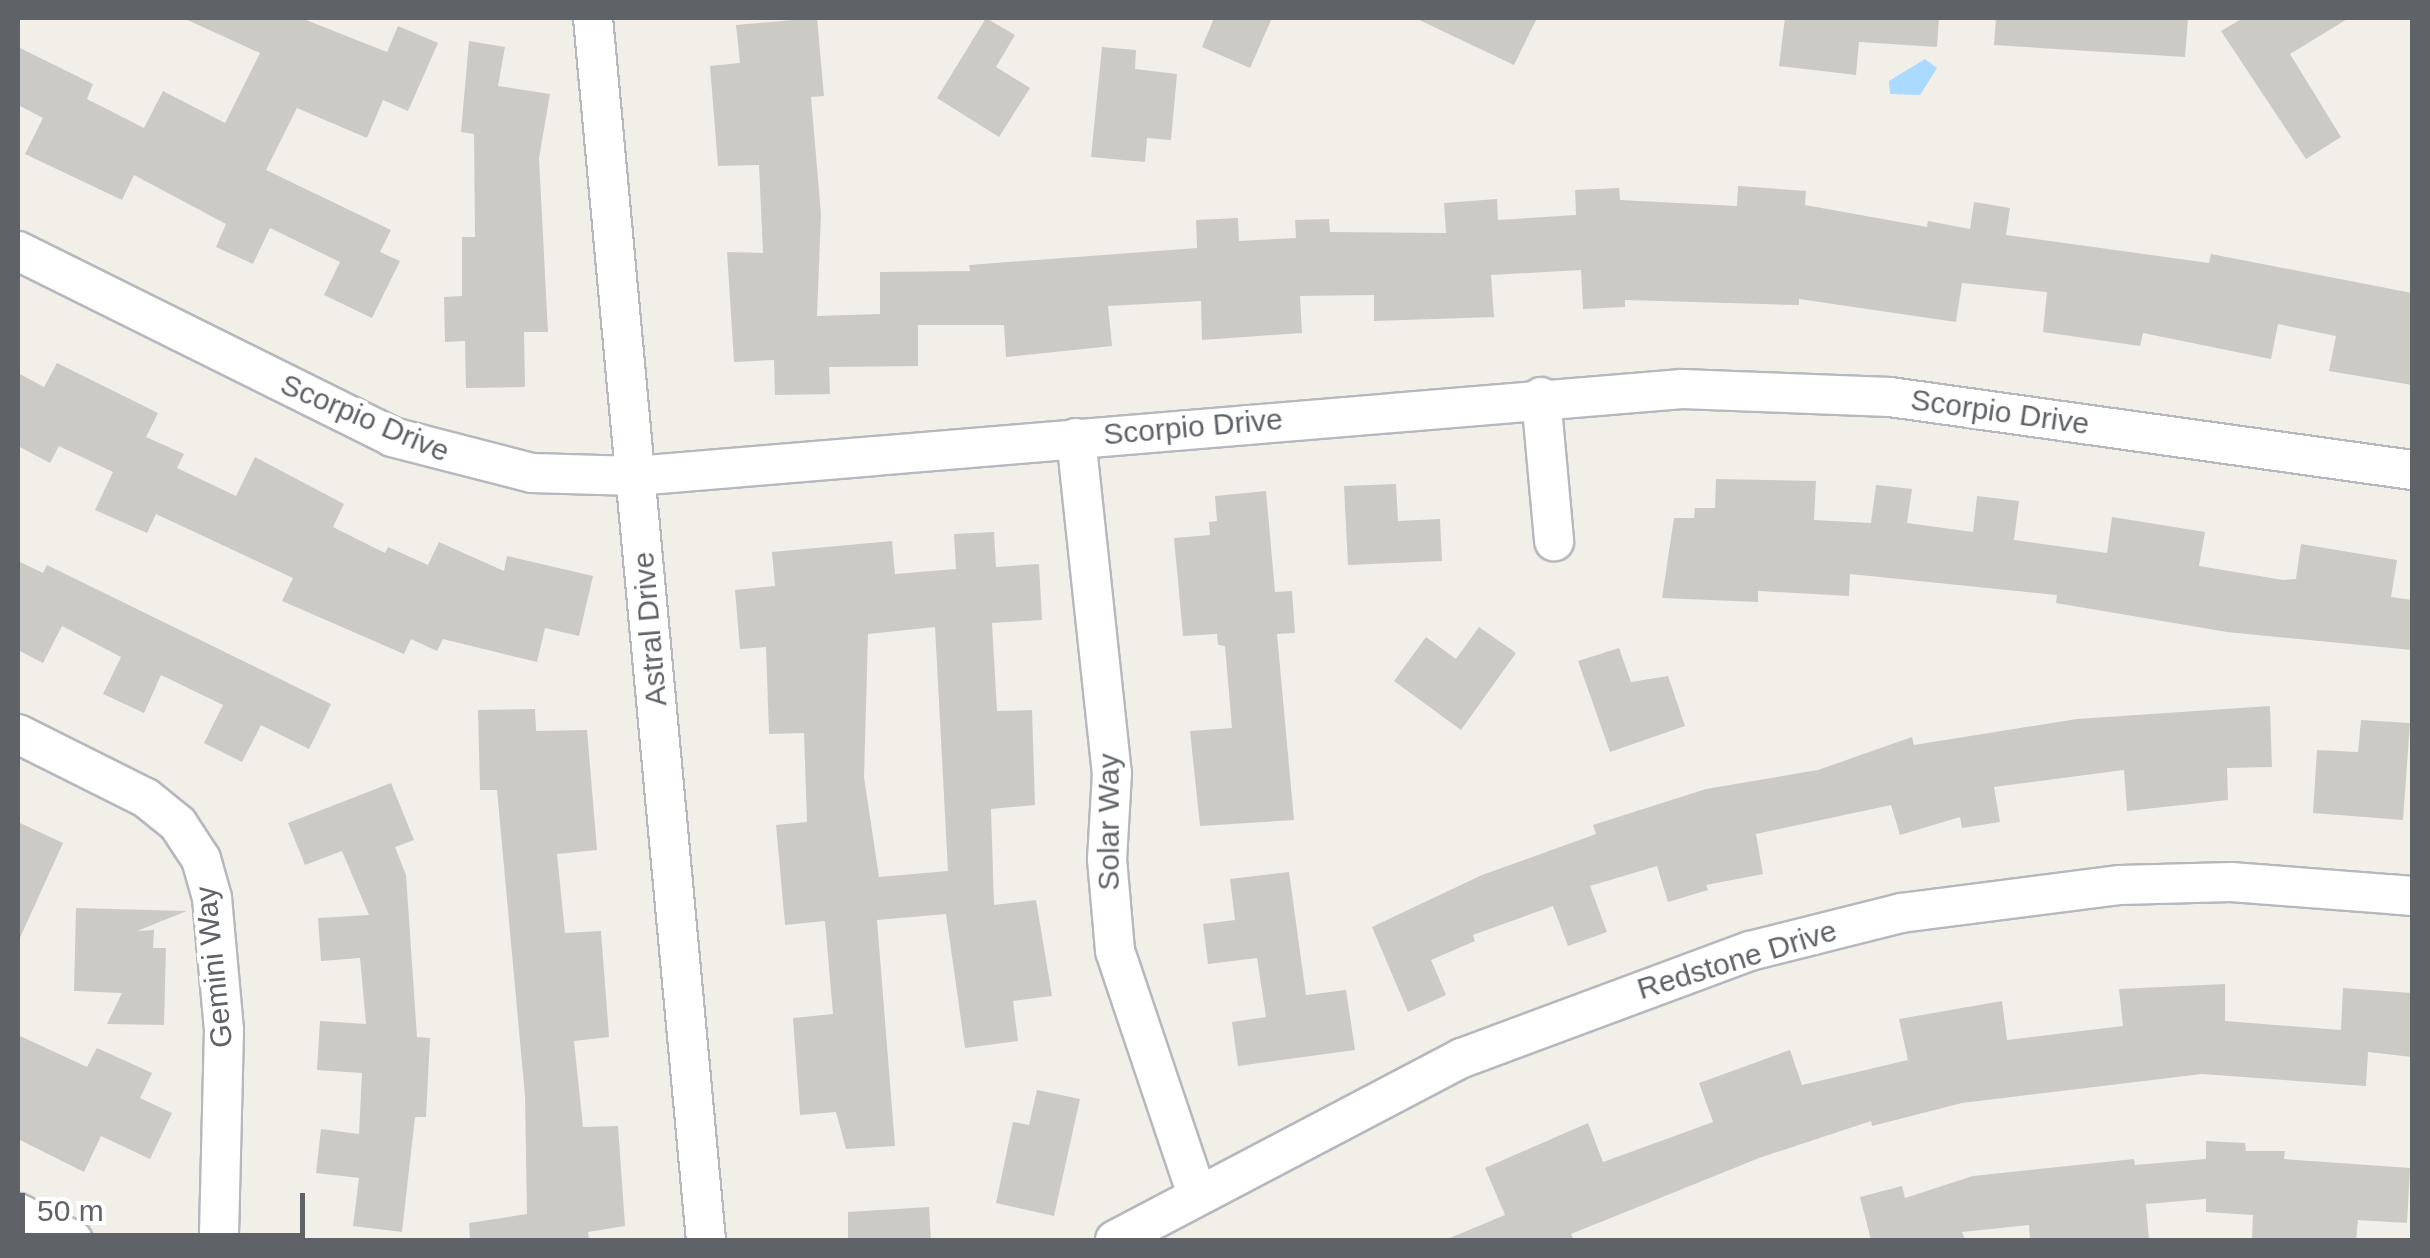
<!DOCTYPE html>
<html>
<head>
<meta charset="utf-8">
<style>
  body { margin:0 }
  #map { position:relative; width:2430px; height:1258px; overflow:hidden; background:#f1efe8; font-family:Arial,sans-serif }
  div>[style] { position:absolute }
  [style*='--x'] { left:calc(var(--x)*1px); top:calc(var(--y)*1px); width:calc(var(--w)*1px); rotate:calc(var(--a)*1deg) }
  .water>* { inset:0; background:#aadaff }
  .building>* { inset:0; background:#cccac5 }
  .roads { filter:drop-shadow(2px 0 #b5b8bc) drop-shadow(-2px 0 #b5b8bc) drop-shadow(0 2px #b5b8bc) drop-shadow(0 -2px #b5b8bc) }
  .street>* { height:38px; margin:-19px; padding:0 19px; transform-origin:19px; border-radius:19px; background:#fff }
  span { translate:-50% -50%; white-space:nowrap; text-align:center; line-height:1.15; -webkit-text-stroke:8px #fff; paint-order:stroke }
  .street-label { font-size:30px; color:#5f6368 }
  .frame { position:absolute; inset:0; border:20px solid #5f6368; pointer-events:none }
  .scale { position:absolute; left:20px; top:1193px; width:285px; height:45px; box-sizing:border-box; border:5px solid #5f6368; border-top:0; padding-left:12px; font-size:30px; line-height:35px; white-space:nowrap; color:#5f6368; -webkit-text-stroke:8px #fff; paint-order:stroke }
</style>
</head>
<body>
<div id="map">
  <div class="water">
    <div style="clip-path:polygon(1925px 59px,1937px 68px,1920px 95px,1890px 94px,1889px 81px)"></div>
  </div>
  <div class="building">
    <div style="clip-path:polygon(183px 18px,301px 18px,387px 52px,398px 26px,438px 43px,408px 111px,383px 100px,367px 138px,297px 108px,266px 170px,391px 230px,380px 252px,400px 261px,372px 318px,324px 295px,340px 262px,270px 228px,253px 264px,216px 247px,226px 224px,134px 175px,122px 200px,25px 154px,43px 118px,18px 105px,18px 47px,93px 84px,87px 99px,144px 128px,163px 91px,225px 123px,260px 53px)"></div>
    <div style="clip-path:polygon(817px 18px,824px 96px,811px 97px,821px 214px,817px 316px,880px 314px,880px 272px,970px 271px,969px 265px,1197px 248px,1196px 220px,1238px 218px,1239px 241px,1296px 238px,1295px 220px,1329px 219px,1330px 232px,1446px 233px,1444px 203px,1497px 199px,1498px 220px,1576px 215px,1575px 190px,1619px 188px,1620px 200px,1737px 206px,1738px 186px,1806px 191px,1805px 205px,1927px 227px,1928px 221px,1970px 229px,1974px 202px,2010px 208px,2006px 235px,2209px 263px,2211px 254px,2412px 293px,2412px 385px,2329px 371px,2336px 336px,2278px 324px,2271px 359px,2143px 333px,2140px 346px,2043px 332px,2047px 292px,1962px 283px,1956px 322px,1799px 299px,1799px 305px,1625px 300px,1625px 307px,1583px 309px,1581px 270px,1491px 275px,1494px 317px,1374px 321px,1374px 295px,1300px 296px,1302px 333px,1202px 340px,1201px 301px,1108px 306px,1112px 346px,1006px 357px,1004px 325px,918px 325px,918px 366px,829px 367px,830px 394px,775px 395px,774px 360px,734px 362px,727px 252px,763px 253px,759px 165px,718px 166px,710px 66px,740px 63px,736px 25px)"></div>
    <div style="clip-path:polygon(986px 18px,1015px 35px,996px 67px,1030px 88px,999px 137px,937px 98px)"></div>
    <div style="clip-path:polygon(1214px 18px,1272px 18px,1250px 68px,1202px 47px)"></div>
    <div style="clip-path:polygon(1415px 18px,1537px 18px,1514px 65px)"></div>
    <div style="clip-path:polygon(1785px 18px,1939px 18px,1937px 47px,1859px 42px,1856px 75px,1779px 66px)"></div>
    <div style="clip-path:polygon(1996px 18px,2188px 18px,2185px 57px,1994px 45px)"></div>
    <div style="clip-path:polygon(2243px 18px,2349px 18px,2290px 54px,2341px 137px,2306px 159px,2221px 31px)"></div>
    <div style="clip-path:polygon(469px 41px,505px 47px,498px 86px,550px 94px,539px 158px,548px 332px,524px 332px,525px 387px,466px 388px,465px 341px,445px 342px,444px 297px,462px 296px,462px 237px,475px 237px,474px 134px,461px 132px)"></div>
    <div style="clip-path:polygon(1102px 47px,1136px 50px,1135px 69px,1177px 74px,1171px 140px,1147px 138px,1145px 162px,1091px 157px)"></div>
    <div style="clip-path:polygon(57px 363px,158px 413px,146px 437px,184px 454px,177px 468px,236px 496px,255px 457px,344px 504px,333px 527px,385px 553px,388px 547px,428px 565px,439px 542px,504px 571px,507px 556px,593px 576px,579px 636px,545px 628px,537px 662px,443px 639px,437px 651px,411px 639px,404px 654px,282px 601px,293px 578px,156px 514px,147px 533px,95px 510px,113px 472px,59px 446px,50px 463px,18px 446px,18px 373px,44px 387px)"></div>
    <div style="clip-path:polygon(1716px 479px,1816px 481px,1814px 520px,1871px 523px,1876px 485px,1912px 489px,1907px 523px,1973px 532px,1977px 496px,2019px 501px,2014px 540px,2107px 553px,2112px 517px,2205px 532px,2199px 566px,2283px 580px,2296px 579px,2301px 544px,2397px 560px,2391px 597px,2412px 600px,2412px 650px,2227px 632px,2056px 603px,2057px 595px,1850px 574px,1849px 596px,1758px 591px,1758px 602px,1662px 598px,1674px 518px,1694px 518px,1695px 508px,1715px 508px)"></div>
    <div style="clip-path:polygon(1396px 484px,1398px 521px,1440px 519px,1442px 561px,1348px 565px,1344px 486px)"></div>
    <div style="clip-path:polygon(1266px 491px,1275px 592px,1292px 591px,1295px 633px,1277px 634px,1294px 820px,1200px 826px,1190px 731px,1232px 728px,1225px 646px,1218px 645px,1217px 634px,1183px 636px,1174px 538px,1210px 535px,1209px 522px,1217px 521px,1215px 496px)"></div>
    <div style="clip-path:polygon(evenodd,994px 532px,996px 567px,1039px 564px,1042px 620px,992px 623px,997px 711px,1032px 710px,1035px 805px,991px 809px,994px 905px,1036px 900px,1052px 996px,1013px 1001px,1018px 1041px,965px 1048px,946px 914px,877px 920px,895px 1146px,846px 1149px,836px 1112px,800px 1115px,793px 1018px,833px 1014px,825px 921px,785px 925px,776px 825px,807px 822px,804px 733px,769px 734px,766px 647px,740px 649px,735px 590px,775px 586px,772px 552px,892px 541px,895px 574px,956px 569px,954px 534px,994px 532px,935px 627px,948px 871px,879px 877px,864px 777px,868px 634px,935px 627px)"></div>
    <div style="clip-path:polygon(18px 561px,43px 573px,47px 565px,331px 704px,309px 749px,261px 725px,242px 762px,204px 743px,223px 705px,161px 675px,144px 713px,103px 694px,121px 657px,62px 626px,43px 663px,18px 650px)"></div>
    <div style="clip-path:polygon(1479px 627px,1516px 653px,1461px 730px,1394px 681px,1426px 637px,1456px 659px)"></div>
    <div style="clip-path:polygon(1619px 648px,1631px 682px,1668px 676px,1685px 726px,1610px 752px,1578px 661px)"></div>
    <div style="clip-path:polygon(2270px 706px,2272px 767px,2227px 768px,2228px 800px,2127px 811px,2124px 770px,1994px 787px,2000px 822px,1962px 828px,1960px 817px,1900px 835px,1891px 805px,1756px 834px,1763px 874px,1706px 885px,1708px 890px,1668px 902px,1657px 866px,1590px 886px,1607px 932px,1568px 946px,1553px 906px,1473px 935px,1475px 941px,1431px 960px,1446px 995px,1408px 1012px,1372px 927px,1482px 875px,1596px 834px,1593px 825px,1706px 789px,1818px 770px,1912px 737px,1914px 745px,2077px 719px)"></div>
    <div style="clip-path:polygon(535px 709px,536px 731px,587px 730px,597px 850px,557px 854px,565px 933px,601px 931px,609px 1037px,574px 1041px,583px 1127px,618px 1126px,625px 1226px,588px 1232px,589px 1240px,470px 1240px,469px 1223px,527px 1214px,525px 1096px,497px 790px,480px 790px,478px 710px)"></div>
    <div style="clip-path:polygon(2361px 720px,2410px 723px,2403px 820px,2313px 813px,2317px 750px,2358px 752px)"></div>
    <div style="clip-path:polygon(391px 783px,414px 840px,395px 847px,406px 875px,417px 1037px,430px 1038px,426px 1117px,415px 1117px,402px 1232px,353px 1226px,359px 1178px,316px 1173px,321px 1129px,359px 1134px,362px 1073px,317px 1070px,320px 1021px,366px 1024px,360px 958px,321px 961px,318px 918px,369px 915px,342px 851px,305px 865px,288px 823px)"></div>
    <div style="clip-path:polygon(18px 822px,63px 843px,18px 942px)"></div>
    <div style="clip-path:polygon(1289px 872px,1306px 995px,1346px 990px,1355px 1050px,1238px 1066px,1232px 1022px,1266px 1017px,1257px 958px,1208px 964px,1203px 924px,1235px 920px,1230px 879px)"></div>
    <div style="clip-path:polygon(76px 908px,187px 911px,137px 931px,154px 930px,153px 948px,166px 948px,164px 1025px,107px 1024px,122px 993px,74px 991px)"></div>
    <div style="clip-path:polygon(2225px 984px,2225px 1021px,2341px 1030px,2343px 988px,2412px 993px,2412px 1057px,2368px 1052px,2366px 1086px,2202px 1074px,1962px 1103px,1872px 1126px,1871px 1121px,1759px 1158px,1571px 1234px,1574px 1240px,1445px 1240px,1505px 1215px,1485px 1168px,1588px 1123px,1603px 1162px,1713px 1122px,1699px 1083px,1790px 1050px,1802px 1085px,1908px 1060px,1899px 1019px,2002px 1001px,2007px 1040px,2123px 1026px,2119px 989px)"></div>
    <div style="clip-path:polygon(18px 1035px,87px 1067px,97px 1048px,152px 1073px,140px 1098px,172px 1113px,150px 1159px,101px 1136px,84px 1172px,18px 1139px)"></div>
    <div style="clip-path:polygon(1037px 1090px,1080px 1099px,1054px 1216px,996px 1203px,1013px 1122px,1029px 1125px)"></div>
    <div style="clip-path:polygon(2206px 1141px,2245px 1143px,2246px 1151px,2285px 1151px,2284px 1159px,2410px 1168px,2407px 1223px,2358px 1220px,2356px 1240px,2252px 1240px,2253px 1215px,2206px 1212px,2206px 1199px,2146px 1204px,2149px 1240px,2030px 1240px,2029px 1225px,1962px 1232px,1965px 1240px,1871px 1240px,1860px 1197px,1902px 1186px,1905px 1198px,1973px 1176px,2134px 1159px,2135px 1165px,2206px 1159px)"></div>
    <div style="clip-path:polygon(929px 1207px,931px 1240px,848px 1240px,848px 1212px)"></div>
  </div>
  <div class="roads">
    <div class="street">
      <div style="--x:593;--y:18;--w:1227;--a:84.72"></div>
      <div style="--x:18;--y:251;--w:418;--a:26.4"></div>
      <div style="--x:392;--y:437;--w:145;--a:14.4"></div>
      <div style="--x:532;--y:473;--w:103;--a:1.7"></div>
      <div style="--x:635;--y:476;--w:1051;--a:-4.75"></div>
      <div style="--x:1682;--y:389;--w:208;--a:2.2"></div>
      <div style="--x:1890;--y:397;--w:527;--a:7.96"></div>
      <div style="--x:1541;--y:397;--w:145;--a:84.8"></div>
      <div style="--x:1076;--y:438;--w:337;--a:83.9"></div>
      <div style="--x:1112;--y:773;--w:86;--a:93.3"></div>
      <div style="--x:1107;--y:859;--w:92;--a:85"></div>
      <div style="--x:1115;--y:951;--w:256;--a:71.4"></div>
      <div style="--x:18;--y:734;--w:143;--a:26.6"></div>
      <div style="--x:146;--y:798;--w:41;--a:39.1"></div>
      <div style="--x:178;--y:824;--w:42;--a:56.7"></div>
      <div style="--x:201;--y:859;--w:41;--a:74.2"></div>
      <div style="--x:212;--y:898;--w:133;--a:84.8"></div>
      <div style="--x:224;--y:1030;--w:210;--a:91.4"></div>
      <div style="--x:18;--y:1213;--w:61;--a:26.1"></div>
      <div style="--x:1115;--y:1240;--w:392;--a:-27.7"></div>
      <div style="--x:1462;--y:1058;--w:307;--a:-20.4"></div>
      <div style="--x:1750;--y:951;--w:156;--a:-14.1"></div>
      <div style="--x:1901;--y:913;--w:221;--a:-7.3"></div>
      <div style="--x:2120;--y:885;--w:111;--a:-1.5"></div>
      <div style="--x:2231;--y:882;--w:182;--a:4.4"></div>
    </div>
  </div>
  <div class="street-label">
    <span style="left:2000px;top:412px;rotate:8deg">Scorpio Drive</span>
    <span style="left:365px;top:418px;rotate:23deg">Scorpio Drive</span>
    <span style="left:1193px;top:427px;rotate:-5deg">Scorpio Drive</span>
    <span style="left:650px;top:629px;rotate:-95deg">Astral Drive</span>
    <span style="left:1109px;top:822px;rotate:-90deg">Solar Way</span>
    <span style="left:1737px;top:960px;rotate:-17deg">Redstone Drive</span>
    <span style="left:214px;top:967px;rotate:-96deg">Gemini Way</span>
  </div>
  <div class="frame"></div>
  <div class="scale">50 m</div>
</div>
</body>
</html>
